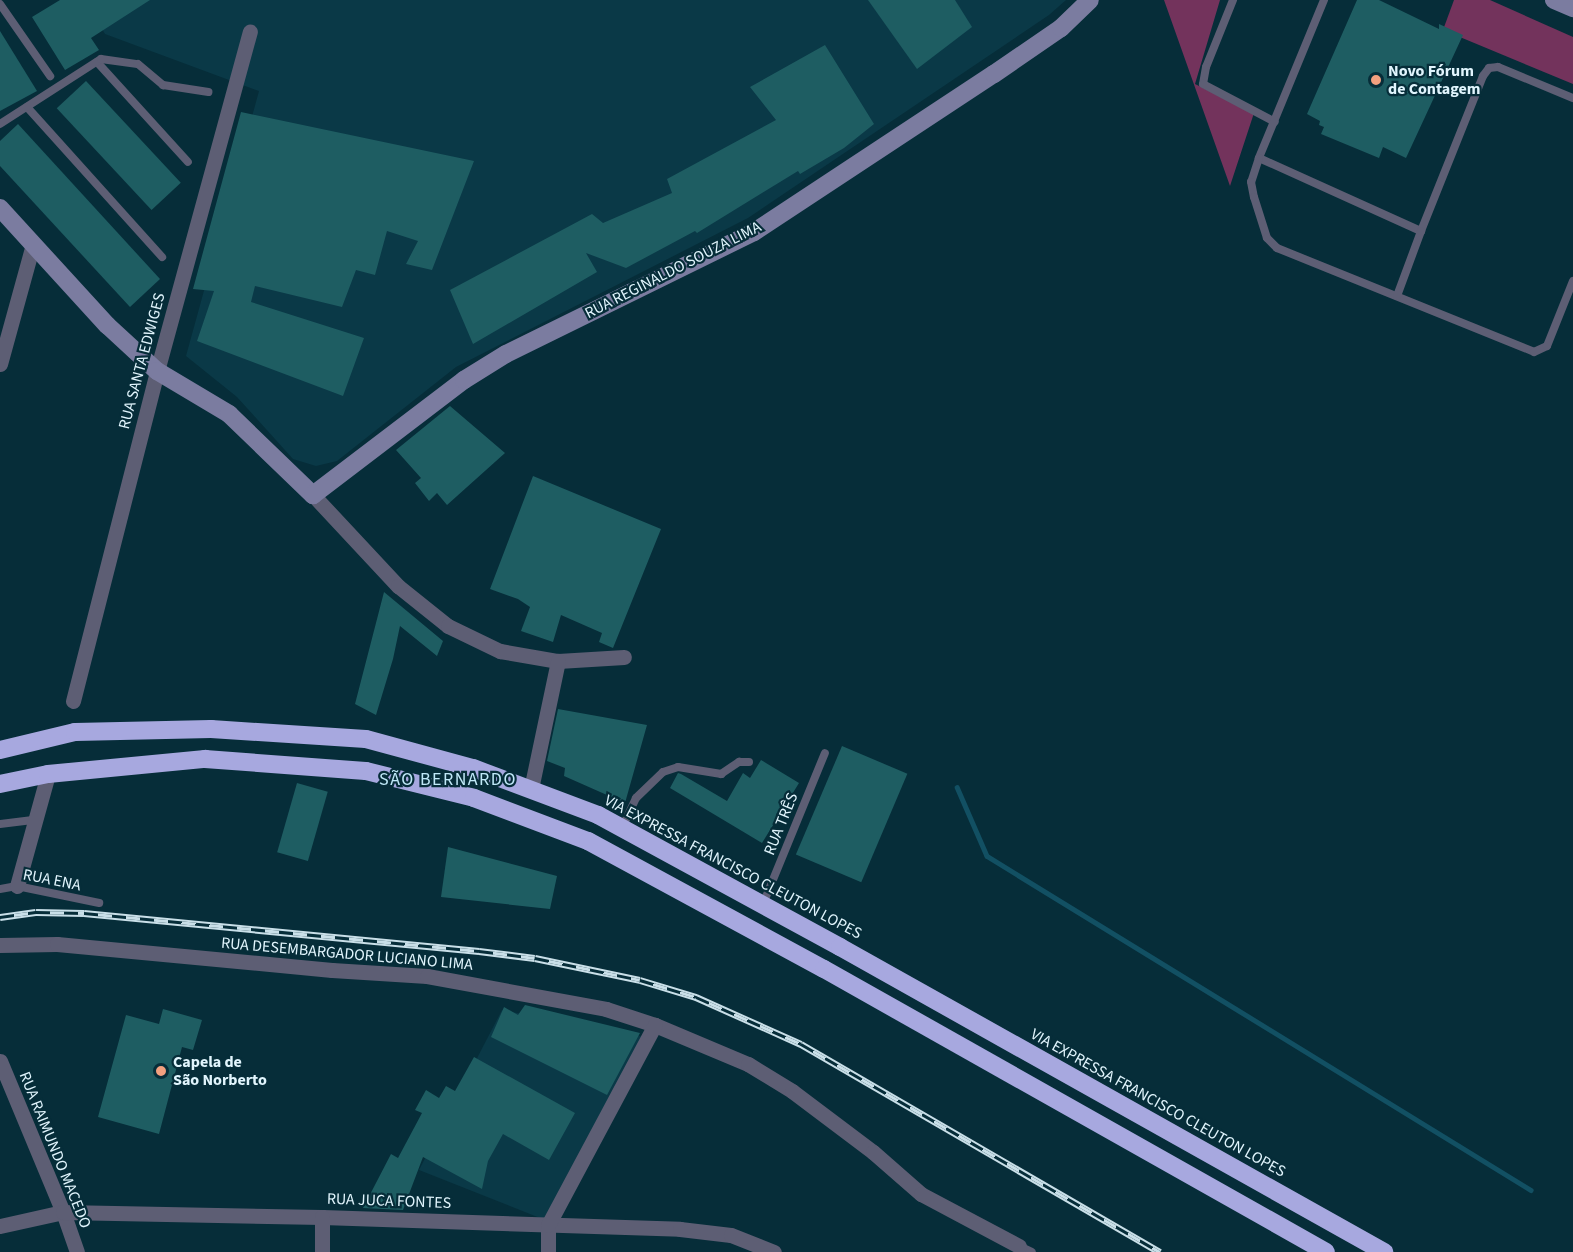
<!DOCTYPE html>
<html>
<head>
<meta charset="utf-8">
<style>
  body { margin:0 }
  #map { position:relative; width:1573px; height:1252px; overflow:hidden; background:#062d39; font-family:"Source Sans 3",sans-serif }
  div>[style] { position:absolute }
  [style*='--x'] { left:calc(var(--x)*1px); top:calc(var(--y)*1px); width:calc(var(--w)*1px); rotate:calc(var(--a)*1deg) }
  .built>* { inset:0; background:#0a3947 }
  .green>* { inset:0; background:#73335c }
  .stream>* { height:4.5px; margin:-2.25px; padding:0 2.25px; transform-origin:2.25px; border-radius:2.25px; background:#125063 }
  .building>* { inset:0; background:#1e5d62; transform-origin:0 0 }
  .lane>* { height:8px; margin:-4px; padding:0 4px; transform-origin:4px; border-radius:4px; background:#5d5e74 }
  .street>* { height:15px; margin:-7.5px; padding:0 7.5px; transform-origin:7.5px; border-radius:7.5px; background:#5d5e74 }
  .secondary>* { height:18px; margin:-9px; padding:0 9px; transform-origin:9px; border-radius:9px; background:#7b7ca0 }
  .highway>* { height:18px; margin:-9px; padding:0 9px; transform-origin:9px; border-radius:9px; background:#a7a8df }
  .rail>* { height:7px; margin-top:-3.5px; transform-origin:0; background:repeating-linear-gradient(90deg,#062d39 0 14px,#c9dfe8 0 28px); box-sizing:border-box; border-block:2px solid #c9dfe8 }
  .dots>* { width:16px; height:16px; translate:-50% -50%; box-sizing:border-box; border:3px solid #062d39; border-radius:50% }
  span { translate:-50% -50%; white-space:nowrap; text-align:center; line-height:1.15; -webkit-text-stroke:4.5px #062d39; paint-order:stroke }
  .poi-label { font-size:16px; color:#e1f5fd; font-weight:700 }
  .left { translate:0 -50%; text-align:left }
  .street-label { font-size:16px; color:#e1f5fd }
  .neighbourhood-label { font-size:18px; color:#c0e9f8; letter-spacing:1.5px }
</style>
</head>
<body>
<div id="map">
  <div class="built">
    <div style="clip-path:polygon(85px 0,1066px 0,1049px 15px,748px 218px,456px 367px,337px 461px,316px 466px,293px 459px,237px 397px,186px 356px,259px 91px,105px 34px)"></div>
    <div style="clip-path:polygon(502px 1010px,645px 1037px,545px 1220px,419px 1170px)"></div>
  </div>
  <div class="green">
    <div style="clip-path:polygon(1164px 0,1220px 0,1195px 84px,1254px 113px,1230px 186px)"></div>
    <div style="clip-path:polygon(1454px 0,1490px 0,1573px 37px,1573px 84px,1443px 30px)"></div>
  </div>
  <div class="stream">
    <div style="--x:957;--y:787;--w:75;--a:66.5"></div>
    <div style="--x:987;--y:856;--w:638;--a:31.55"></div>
  </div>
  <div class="building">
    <div style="clip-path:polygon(60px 0,150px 0,91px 38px,99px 50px,65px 70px,32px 17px)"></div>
    <div style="clip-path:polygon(868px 0,955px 0,972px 27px,917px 69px)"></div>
    <div style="clip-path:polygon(1357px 0,1379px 0,1439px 29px,1439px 24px,1463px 35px,1406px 158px,1383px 147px,1379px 158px,1321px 134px,1324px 127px,1319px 125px,1320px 121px,1307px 114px)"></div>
    <div style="clip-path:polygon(0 31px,37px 91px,0 111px)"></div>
    <div style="clip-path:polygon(825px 45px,874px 124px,844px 148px,800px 174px,798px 171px,697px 233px,695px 231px,626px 268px,586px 253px,597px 272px,473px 344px,450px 290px,592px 214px,603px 223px,672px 193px,667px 179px,776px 120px,750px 87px)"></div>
    <div style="left:86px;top:81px;width:139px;height:40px;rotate:47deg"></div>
    <div style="clip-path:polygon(241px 112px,474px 161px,432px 270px,406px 264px,418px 241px,387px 231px,375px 275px,356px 270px,342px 307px,255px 286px,251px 302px,364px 338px,343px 396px,197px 341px,214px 291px,193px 289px)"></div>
    <div style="clip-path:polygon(18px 124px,160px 279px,130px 307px,0 166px,0 141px)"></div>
    <div style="clip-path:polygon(450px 406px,505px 453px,447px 505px,437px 493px,429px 501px,415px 483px,421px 478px,396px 450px)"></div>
    <div style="clip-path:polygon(533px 476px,661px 529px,613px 648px,599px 642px,602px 633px,561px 615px,553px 642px,521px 631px,530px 607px,518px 599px,490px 589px)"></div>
    <div style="clip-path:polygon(384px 592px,443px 641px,437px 656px,400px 626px,393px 659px,376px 715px,355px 704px)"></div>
    <div style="clip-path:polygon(558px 709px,647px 725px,625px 803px,564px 776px,565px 768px,547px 761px)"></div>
    <div style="left:842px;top:746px;width:71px;height:118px;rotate:23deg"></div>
    <div style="clip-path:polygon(761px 760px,799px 783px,762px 843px,670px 788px,678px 773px,681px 774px,727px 801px,743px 773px,750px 778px)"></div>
    <div style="left:297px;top:783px;width:32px;height:72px;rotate:16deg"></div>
    <div style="clip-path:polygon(448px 847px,557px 876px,550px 909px,441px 897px)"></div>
    <div style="clip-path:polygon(525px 1005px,640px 1033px,607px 1095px,491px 1037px,504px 1007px,518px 1015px)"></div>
    <div style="clip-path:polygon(163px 1009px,202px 1020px,193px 1050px,182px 1047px,159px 1134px,98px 1117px,126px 1015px,159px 1024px)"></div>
    <div style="clip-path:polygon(474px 1057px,575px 1113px,549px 1160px,503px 1134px,488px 1161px,482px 1189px,423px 1157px,403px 1210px,363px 1208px,391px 1154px,398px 1158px,422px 1113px,415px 1110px,426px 1090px,439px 1098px,446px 1086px,455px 1091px)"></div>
  </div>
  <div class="lane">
    <div style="--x:1233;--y:0;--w:72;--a:111.9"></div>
    <div style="--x:1206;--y:67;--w:17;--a:100"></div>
    <div style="--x:1203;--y:84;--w:81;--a:27.8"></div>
    <div style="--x:1324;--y:0;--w:171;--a:112.4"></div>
    <div style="--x:1259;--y:158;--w:178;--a:24.3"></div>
    <div style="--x:1421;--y:231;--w:167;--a:-68.2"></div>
    <div style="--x:1483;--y:76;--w:10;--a:-53"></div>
    <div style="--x:1489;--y:68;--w:9;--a:-6"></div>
    <div style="--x:1498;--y:67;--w:81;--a:22.5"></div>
    <div style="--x:0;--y:4;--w:88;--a:55.2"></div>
    <div style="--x:97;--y:62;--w:135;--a:47.7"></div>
    <div style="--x:27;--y:107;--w:202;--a:48"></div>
    <div style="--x:0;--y:124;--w:120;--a:-32.8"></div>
    <div style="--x:101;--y:59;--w:37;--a:8"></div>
    <div style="--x:138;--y:64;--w:33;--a:40"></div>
    <div style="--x:163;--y:85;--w:46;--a:8.8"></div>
    <div style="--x:1259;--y:158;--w:25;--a:108"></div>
    <div style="--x:1251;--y:182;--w:15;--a:79"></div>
    <div style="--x:1254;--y:197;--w:43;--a:72.4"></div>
    <div style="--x:1267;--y:238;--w:14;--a:45"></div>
    <div style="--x:1277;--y:248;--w:277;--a:22"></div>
    <div style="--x:1534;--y:352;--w:14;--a:-25"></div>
    <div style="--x:1547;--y:346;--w:70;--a:-68.2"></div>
    <div style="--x:1397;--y:296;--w:69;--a:-69.7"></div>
    <div style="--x:0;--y:824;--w:35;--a:-7"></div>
    <div style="--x:622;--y:828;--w:33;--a:-65"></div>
    <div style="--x:636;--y:798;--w:37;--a:-44"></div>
    <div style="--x:663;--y:772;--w:16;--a:-18"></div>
    <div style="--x:678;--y:767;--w:44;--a:9.2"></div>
    <div style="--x:721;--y:774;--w:22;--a:-34"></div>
    <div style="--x:739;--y:762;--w:10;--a:0"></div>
    <div style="--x:0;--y:889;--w:17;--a:-10"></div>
    <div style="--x:17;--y:886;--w:84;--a:11.7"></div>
    <div style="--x:763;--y:904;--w:163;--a:-67.7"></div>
    <div style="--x:1019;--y:1246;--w:14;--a:25"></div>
  </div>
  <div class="street">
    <div style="--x:0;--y:364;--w:124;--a:-74.6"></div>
    <div style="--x:313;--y:495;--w:125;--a:47"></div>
    <div style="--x:398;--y:586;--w:64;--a:38.7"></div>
    <div style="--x:448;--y:626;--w:58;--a:25.7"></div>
    <div style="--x:500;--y:651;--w:59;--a:9.8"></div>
    <div style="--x:558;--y:661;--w:66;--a:-3.5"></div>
    <div style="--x:73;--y:701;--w:341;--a:-75.7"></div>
    <div style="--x:157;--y:371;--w:352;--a:-74.7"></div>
    <div style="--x:531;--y:789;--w:131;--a:-78.1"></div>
    <div style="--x:17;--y:886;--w:116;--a:-74.5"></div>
    <div style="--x:0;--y:945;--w:57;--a:-1"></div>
    <div style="--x:57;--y:944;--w:276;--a:5.4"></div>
    <div style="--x:332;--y:970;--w:95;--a:3.6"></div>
    <div style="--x:427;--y:976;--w:182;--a:10.4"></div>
    <div style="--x:606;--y:1009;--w:52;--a:18.1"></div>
    <div style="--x:655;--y:1025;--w:101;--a:22.8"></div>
    <div style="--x:748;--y:1064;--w:52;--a:31.5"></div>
    <div style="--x:792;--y:1091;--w:101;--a:37"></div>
    <div style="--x:873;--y:1152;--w:64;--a:41.2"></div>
    <div style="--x:921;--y:1194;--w:111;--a:28"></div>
    <div style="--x:0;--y:1061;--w:164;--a:67.4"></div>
    <div style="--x:63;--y:1212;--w:42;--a:70.7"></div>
    <div style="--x:0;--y:1226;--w:65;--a:-12.5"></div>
    <div style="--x:63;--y:1212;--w:259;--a:1.1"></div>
    <div style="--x:322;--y:1217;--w:358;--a:1.9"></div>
    <div style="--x:680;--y:1229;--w:51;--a:6.7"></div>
    <div style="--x:731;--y:1235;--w:46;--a:21.6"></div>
    <div style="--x:322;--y:1252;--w:35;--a:-90"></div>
    <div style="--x:548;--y:1252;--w:27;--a:-90"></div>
    <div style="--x:548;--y:1225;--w:227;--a:-61.9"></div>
  </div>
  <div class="secondary">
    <div style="--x:1554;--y:0;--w:21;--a:23"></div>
    <div style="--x:0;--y:208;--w:159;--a:47.6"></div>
    <div style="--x:107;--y:325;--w:68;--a:42.6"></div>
    <div style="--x:157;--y:371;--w:84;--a:30.8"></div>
    <div style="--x:229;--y:414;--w:117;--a:44"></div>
    <div style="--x:313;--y:495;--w:190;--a:-37.3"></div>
    <div style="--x:464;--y:380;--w:49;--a:-31.8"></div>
    <div style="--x:506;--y:354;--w:276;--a:-26.2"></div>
    <div style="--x:754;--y:232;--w:287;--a:-33.4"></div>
    <div style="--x:994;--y:74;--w:81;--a:-34.5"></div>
    <div style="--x:1061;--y:28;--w:40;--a:-44"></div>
  </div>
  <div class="highway">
    <div style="--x:0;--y:750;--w:77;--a:-13.5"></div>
    <div style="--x:75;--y:732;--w:136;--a:-1.3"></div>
    <div style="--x:211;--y:729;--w:155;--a:3.7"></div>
    <div style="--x:366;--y:739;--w:111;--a:15.2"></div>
    <div style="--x:473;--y:768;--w:134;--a:20.6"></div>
    <div style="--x:598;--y:815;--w:276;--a:28.6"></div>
    <div style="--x:840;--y:947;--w:624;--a:29.28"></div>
    <div style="--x:0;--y:784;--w:49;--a:-11.8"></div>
    <div style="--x:48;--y:774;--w:158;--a:-5.5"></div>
    <div style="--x:205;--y:759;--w:161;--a:4.3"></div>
    <div style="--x:366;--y:771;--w:111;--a:14"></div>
    <div style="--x:474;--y:798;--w:122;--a:20.7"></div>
    <div style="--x:588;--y:841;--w:268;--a:28.5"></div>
    <div style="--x:824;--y:969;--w:576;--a:29.41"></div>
  </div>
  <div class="rail">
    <div style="--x:0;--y:917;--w:36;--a:-8"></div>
    <div style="--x:36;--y:912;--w:48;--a:1.2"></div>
    <div style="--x:84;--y:913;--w:397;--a:5.5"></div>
    <div style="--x:479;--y:951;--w:56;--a:7.1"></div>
    <div style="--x:535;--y:958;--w:107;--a:11.8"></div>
    <div style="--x:640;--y:980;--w:59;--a:16.9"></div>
    <div style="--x:696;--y:997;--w:115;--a:24.1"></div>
    <div style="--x:801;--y:1044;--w:415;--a:30.1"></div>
  </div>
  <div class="dots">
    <div style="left:1376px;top:80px;background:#f2a07f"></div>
    <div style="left:161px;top:1071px;background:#f2a07f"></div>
  </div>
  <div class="poi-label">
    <span class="left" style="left:1388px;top:80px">Novo Fórum<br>de Contagem</span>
    <span class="left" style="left:173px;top:1071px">Capela de<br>São Norberto</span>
  </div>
  <div class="street-label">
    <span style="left:673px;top:270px;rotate:-27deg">RUA REGINALDO SOUZA LIMA</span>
    <span style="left:142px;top:361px;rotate:-75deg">RUA SANTA EDWIGES</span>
    <span style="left:781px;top:824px;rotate:-68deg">RUA TRÊS</span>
    <span style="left:733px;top:867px;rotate:28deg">VIA EXPRESSA FRANCISCO CLEUTON LOPES</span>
    <span style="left:52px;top:880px;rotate:11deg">RUA ENA</span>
    <span style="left:347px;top:954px;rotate:5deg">RUA DESEMBARGADOR LUCIANO LIMA</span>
    <span style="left:1158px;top:1103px;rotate:29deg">VIA EXPRESSA FRANCISCO CLEUTON LOPES</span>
    <span style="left:55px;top:1150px;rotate:68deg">RUA RAIMUNDO MACEDO</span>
    <span style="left:389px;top:1201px;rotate:2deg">RUA JUCA FONTES</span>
  </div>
  <div class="neighbourhood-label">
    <span style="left:448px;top:780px">SÃO BERNARDO</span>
  </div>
</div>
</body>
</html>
